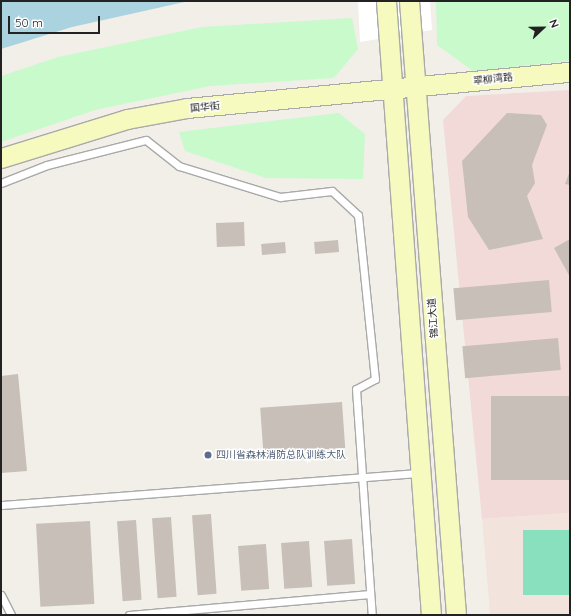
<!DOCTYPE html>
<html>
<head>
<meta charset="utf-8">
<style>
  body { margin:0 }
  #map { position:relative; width:571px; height:616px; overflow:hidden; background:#f2efe9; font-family:Quicksand,"Noto Sans SC",sans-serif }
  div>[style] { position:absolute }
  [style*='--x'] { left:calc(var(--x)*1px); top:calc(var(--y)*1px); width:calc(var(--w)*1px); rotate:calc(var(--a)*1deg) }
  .commercial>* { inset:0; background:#f2dad9 }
  .military>* { inset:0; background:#f3e3dd }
  .park>* { inset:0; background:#c8facc }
  .pitch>* { inset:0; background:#88e0be; transform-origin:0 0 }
  .water>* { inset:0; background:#aad3df }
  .pier>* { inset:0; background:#fff }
  .building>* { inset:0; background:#c7bfb8; transform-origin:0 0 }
  .roads { filter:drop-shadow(1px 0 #a9a9a9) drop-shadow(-1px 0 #a9a9a9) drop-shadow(0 1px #a9a9a9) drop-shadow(0 -1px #a9a9a9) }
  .lane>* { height:7px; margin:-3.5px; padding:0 3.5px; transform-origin:3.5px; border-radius:3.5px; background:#fff }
  .secondary>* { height:19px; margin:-9.5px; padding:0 9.5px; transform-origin:9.5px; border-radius:9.5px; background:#f7fabf }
  .dots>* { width:11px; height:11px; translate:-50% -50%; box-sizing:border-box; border:2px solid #fff; border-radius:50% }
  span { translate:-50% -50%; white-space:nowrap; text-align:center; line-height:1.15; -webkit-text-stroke:3px #fff; paint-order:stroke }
  .street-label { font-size:10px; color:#222 }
  .service-label { font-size:10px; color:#4e5e75 }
  .left { translate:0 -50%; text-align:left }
  .frame { position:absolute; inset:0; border:2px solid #222; pointer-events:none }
  .north { position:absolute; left:523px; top:8px; width:40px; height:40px; -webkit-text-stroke:3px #fff; paint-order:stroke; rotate:68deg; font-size:11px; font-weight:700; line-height:16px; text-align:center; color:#222 }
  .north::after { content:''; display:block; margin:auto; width:14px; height:18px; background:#222; clip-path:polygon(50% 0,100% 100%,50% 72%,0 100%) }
  .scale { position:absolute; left:8px; top:16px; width:92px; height:18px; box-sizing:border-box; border:2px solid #222; border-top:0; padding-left:5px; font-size:12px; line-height:14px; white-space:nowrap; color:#222; -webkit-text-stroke:3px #fff; paint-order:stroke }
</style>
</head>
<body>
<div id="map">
  <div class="commercial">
    <div style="clip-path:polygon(570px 90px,570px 513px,482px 519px,443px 120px,466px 96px)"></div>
  </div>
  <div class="military">
    <div style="clip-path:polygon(570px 513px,570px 615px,490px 615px,482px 519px)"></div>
  </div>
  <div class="park">
    <div style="clip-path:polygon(436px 1px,570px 1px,570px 61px,473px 71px,437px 45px)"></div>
    <div style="clip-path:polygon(352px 18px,358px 49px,334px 78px,210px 86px,95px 110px,1px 142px,1px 76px,58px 57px,202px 27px)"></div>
    <div style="clip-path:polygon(339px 113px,365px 134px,363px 179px,266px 178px,185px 151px,179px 132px)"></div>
  </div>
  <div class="pitch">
    <div style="left:570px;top:530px;width:65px;height:47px;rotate:90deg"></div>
  </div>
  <div class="water">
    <div style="clip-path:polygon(1px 1px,189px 1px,72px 27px,1px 49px)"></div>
  </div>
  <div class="pier">
    <div style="clip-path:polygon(358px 1px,430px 1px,432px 30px,360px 42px)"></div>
  </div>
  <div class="building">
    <div style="clip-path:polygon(507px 113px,541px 115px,547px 125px,532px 165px,535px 183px,527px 196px,543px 239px,489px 250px,468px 217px,462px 161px)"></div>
    <div style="clip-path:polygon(570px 171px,570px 185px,565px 184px)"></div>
    <div style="left:244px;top:222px;width:24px;height:28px;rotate:88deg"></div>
    <div style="clip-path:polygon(570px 239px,570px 277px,554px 248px)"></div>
    <div style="left:338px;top:240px;width:12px;height:24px;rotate:85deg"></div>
    <div style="left:285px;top:242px;width:11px;height:24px;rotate:85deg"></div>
    <div style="left:549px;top:280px;width:32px;height:96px;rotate:85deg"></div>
    <div style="left:558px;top:338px;width:32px;height:96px;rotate:85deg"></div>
    <div style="clip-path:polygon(18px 374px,27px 471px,1px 473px,1px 376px)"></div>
    <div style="left:570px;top:396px;width:84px;height:79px;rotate:90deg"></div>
    <div style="left:342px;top:402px;width:46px;height:82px;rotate:86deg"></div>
    <div style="left:211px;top:514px;width:80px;height:19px;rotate:86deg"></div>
    <div style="left:171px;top:517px;width:80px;height:19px;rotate:86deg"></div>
    <div style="left:136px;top:520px;width:80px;height:19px;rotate:86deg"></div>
    <div style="left:90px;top:521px;width:83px;height:54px;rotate:87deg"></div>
    <div style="left:352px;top:539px;width:45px;height:28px;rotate:86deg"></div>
    <div style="left:309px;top:541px;width:46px;height:28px;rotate:86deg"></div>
    <div style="left:266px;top:544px;width:45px;height:28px;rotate:86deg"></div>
  </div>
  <div class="roads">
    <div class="lane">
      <div style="--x:1;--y:183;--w:49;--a:-21.4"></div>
      <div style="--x:47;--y:165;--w:102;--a:-14.2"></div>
      <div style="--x:146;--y:140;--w:42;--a:38.2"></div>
      <div style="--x:179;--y:166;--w:106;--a:17.1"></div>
      <div style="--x:280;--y:197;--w:52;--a:-6.6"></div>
      <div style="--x:332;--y:191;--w:35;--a:43"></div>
      <div style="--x:358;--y:215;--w:165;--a:84.1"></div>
      <div style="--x:375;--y:379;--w:21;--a:152"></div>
      <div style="--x:356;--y:389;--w:227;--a:86"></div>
      <div style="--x:1;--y:505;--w:421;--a:-4.4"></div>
      <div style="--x:1;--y:595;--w:22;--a:63"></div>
      <div style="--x:129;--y:615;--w:242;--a:-5"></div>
    </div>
    <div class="secondary">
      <div style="--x:386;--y:1;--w:616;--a:85.81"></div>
      <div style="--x:409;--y:1;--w:616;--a:85.62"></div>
      <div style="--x:1;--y:158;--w:132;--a:-17.2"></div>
      <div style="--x:127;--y:119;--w:61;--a:-10.4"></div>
      <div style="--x:187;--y:108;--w:385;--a:-5.4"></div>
    </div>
  </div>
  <div class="dots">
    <div style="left:208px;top:455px;background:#5c6f8a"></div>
  </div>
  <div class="street-label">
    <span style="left:493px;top:79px;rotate:-6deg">翠柳湾路</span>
    <span style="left:205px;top:107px;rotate:-6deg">国华街</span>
    <span style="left:433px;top:318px;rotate:-94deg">锦江大道</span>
  </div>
  <div class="service-label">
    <span class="left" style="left:216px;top:455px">四川省森林消防总队训练大队</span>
  </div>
  <div class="frame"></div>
  <div class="north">N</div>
  <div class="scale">50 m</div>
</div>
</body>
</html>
